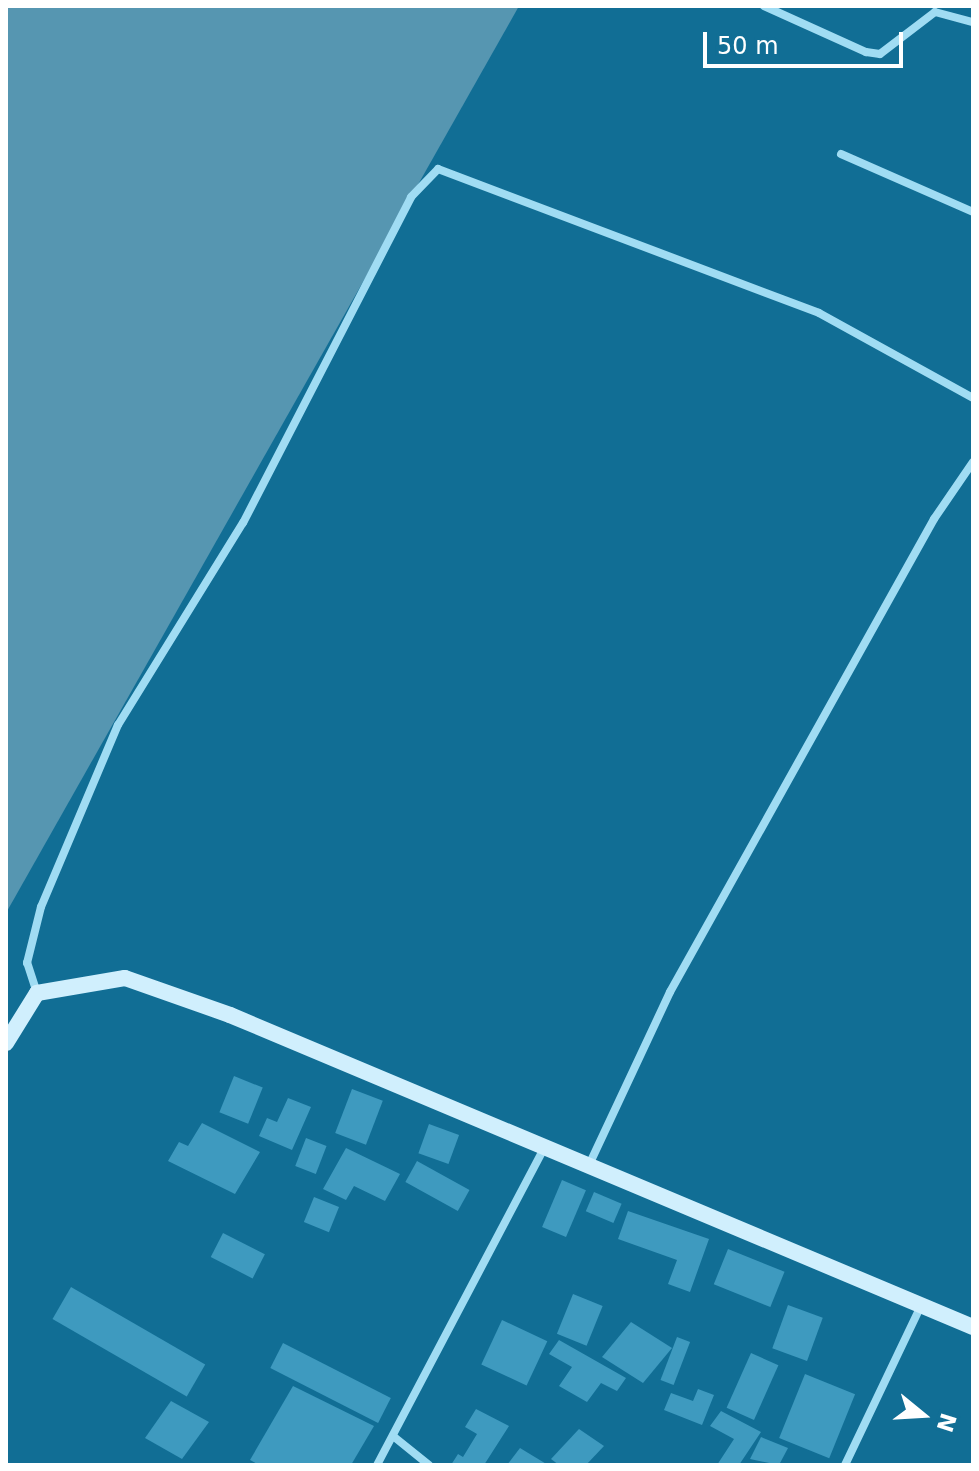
<!DOCTYPE html>
<html>
<head>
<meta charset="utf-8">
<style>
  body { margin:0 }
  #map { position:relative; width:979px; height:1471px; overflow:hidden; background:#116e95; font-family:"DejaVu Sans",sans-serif }
  div>[style] { position:absolute }
  [style*='--x'] { left:calc(var(--x)*1px); top:calc(var(--y)*1px); width:calc(var(--w)*1px); rotate:calc(var(--a)*1deg) }
  .water>* { inset:0; background:#5696b1 }
  .building>* { inset:0; background:#3e9abf; transform-origin:0 0 }
  .minor>* { height:8px; margin:-4px; padding:0 4px; transform-origin:4px; border-radius:4px; background:#a0dcf3 }
  .secondary>* { height:16px; margin:-8px; padding:0 8px; transform-origin:8px; border-radius:8px; background:#d0effd }
  span { translate:-50% -50%; white-space:nowrap; text-align:center; line-height:1.15; -webkit-text-stroke:6px #116e95; paint-order:stroke }
  .frame { position:absolute; inset:0; border:8px solid #fff; pointer-events:none }
  .north { position:absolute; left:883px; top:1375px; width:80px; height:80px; -webkit-text-stroke:6px #116e95; paint-order:stroke; rotate:108deg; font-size:22px; font-weight:700; line-height:32px; text-align:center; color:#fff }
  .north::after { content:''; display:block; margin:auto; width:28px; height:36px; background:#fff; clip-path:polygon(50% 0,100% 100%,50% 72%,0 100%) }
  .scale { position:absolute; left:703px; top:32px; width:200px; height:36px; box-sizing:border-box; border:4px solid #fff; border-top:0; padding-left:10px; font-size:24px; line-height:28px; white-space:nowrap; color:#fff; -webkit-text-stroke:6px #116e95; paint-order:stroke }
</style>
</head>
<body>
<div id="map">
  <div class="water">
    <div style="clip-path:polygon(6px 6px,519px 6px,6px 913px)"></div>
  </div>
  <div class="building">
    <div style="left:234px;top:1076px;width:31px;height:39px;rotate:22deg"></div>
    <div style="left:352px;top:1089px;width:33px;height:47px;rotate:21deg"></div>
    <div style="clip-path:polygon(288px 1098px,311px 1107px,292px 1150px,259px 1136px,267px 1118px,277px 1122px)"></div>
    <div style="clip-path:polygon(202px 1123px,260px 1152px,235px 1194px,168px 1161px,179px 1142px,188px 1146px)"></div>
    <div style="left:429px;top:1124px;width:32px;height:31px;rotate:20deg"></div>
    <div style="left:306px;top:1138px;width:22px;height:30px;rotate:21deg"></div>
    <div style="clip-path:polygon(346px 1148px,400px 1174px,385px 1201px,354px 1186px,346px 1200px,323px 1189px)"></div>
    <div style="left:417px;top:1161px;width:60px;height:24px;rotate:29deg"></div>
    <div style="left:562px;top:1180px;width:26px;height:51px;rotate:23deg"></div>
    <div style="left:594px;top:1192px;width:30px;height:21px;rotate:23deg"></div>
    <div style="left:314px;top:1197px;width:27px;height:27px;rotate:22deg"></div>
    <div style="clip-path:polygon(628px 1211px,709px 1239px,690px 1292px,668px 1284px,677px 1260px,618px 1239px)"></div>
    <div style="left:223px;top:1233px;width:47px;height:27px;rotate:27deg"></div>
    <div style="left:728px;top:1249px;width:61px;height:38px;rotate:22deg"></div>
    <div style="left:71px;top:1287px;width:155px;height:37px;rotate:30deg"></div>
    <div style="left:573px;top:1294px;width:32px;height:43px;rotate:22deg"></div>
    <div style="left:788px;top:1305px;width:37px;height:46px;rotate:20deg"></div>
    <div style="left:502px;top:1320px;width:50px;height:49px;rotate:25deg"></div>
    <div style="clip-path:polygon(631px 1322px,672px 1348px,643px 1383px,602px 1357px)"></div>
    <div style="left:677px;top:1337px;width:14px;height:46px;rotate:21deg"></div>
    <div style="clip-path:polygon(559px 1340px,626px 1378px,617px 1391px,601px 1383px,587px 1402px,559px 1386px,572px 1367px,549px 1354px)"></div>
    <div style="left:283px;top:1343px;width:121px;height:28px;rotate:27deg"></div>
    <div style="left:751px;top:1353px;width:30px;height:60px;rotate:24deg"></div>
    <div style="left:805px;top:1374px;width:54px;height:69px;rotate:22deg"></div>
    <div style="clip-path:polygon(293px 1386px,374px 1426px,351px 1465px,259px 1465px,250px 1460px)"></div>
    <div style="clip-path:polygon(698px 1389px,714px 1395px,702px 1425px,664px 1410px,671px 1393px,693px 1401px)"></div>
    <div style="clip-path:polygon(171px 1401px,209px 1422px,182px 1459px,145px 1438px)"></div>
    <div style="clip-path:polygon(476px 1409px,509px 1426px,484px 1465px,451px 1465px,458px 1454px,463px 1457px,477px 1434px,465px 1427px)"></div>
    <div style="clip-path:polygon(721px 1411px,761px 1432px,739px 1465px,717px 1465px,734px 1439px,710px 1426px)"></div>
    <div style="clip-path:polygon(579px 1429px,604px 1446px,586px 1465px,559px 1465px,551px 1459px)"></div>
    <div style="clip-path:polygon(761px 1437px,788px 1448px,779px 1465px,750px 1459px)"></div>
    <div style="clip-path:polygon(520px 1448px,548px 1465px,507px 1465px)"></div>
  </div>
  <div class="minor">
    <div style="--x:764;--y:6;--w:112;--a:24.3"></div>
    <div style="--x:866;--y:52;--w:14;--a:8"></div>
    <div style="--x:880;--y:54;--w:69;--a:-37.4"></div>
    <div style="--x:935;--y:12;--w:39;--a:15"></div>
    <div style="--x:841;--y:154;--w:144;--a:23.7"></div>
    <div style="--x:37;--y:993;--w:32;--a:-108"></div>
    <div style="--x:27;--y:963;--w:58;--a:-76"></div>
    <div style="--x:41;--y:907;--w:198;--a:-67.1"></div>
    <div style="--x:118;--y:725;--w:238;--a:-58.3"></div>
    <div style="--x:243;--y:523;--w:367;--a:-62.7"></div>
    <div style="--x:411;--y:197;--w:39;--a:-46"></div>
    <div style="--x:438;--y:169;--w:407;--a:20.7"></div>
    <div style="--x:819;--y:313;--w:176;--a:28.9"></div>
    <div style="--x:589;--y:1165;--w:191;--a:-64.9"></div>
    <div style="--x:670;--y:992;--w:542;--a:-60.83"></div>
    <div style="--x:934;--y:519;--w:69;--a:-55.6"></div>
    <div style="--x:393;--y:1436;--w:46;--a:38.9"></div>
    <div style="--x:377;--y:1465;--w:358;--a:-62.2"></div>
    <div style="--x:845;--y:1465;--w:176;--a:-64.5"></div>
  </div>
  <div class="secondary">
    <div style="--x:6;--y:1043;--w:59;--a:-58.2"></div>
    <div style="--x:37;--y:993;--w:89;--a:-9.7"></div>
    <div style="--x:125;--y:978;--w:111;--a:19.4"></div>
    <div style="--x:230;--y:1015;--w:806;--a:22.78"></div>
  </div>
  <div class="frame"></div>
  <div class="north">N</div>
  <div class="scale">50 m</div>
</div>
</body>
</html>
